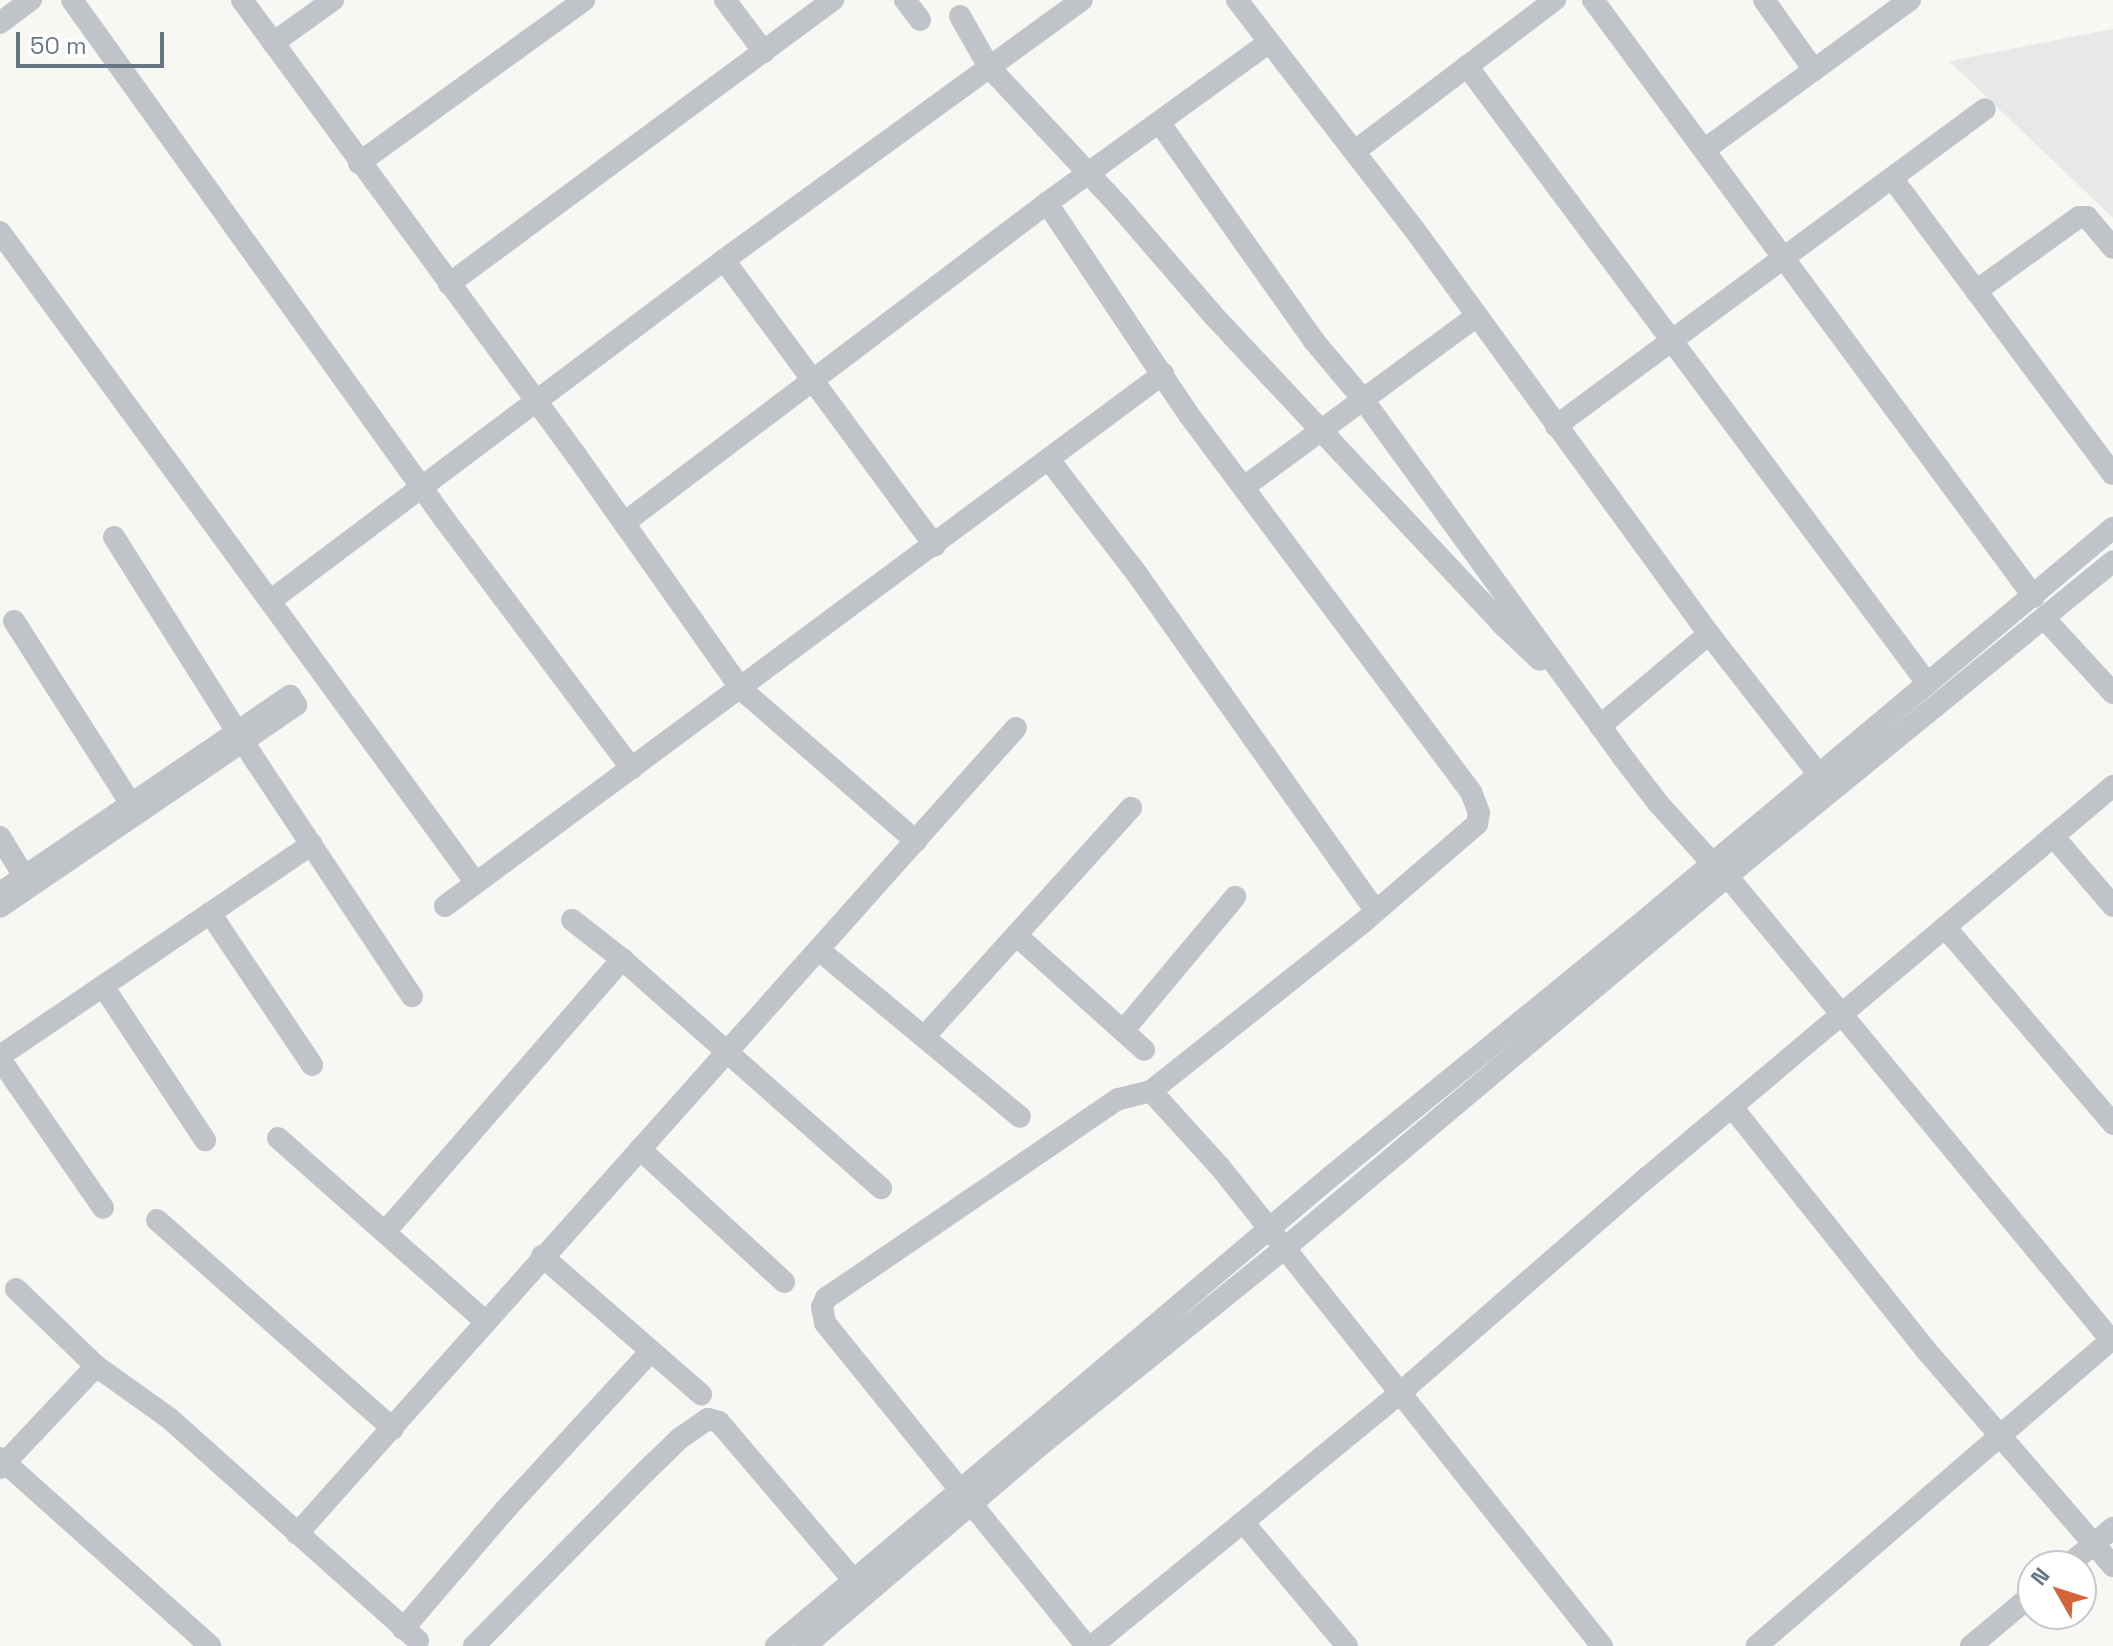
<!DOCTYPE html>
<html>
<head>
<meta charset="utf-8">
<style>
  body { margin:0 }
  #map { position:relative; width:2113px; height:1646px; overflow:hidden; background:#f7f7f4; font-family:"Space Grotesk",sans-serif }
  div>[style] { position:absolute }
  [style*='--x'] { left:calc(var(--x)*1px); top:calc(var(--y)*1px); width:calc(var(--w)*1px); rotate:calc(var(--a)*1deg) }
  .built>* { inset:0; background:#e7e8e7 }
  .minor>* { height:22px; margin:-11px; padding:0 11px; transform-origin:11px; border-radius:11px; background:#c0c3c7 }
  span { translate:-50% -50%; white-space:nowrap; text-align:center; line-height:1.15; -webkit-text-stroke:8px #fff; paint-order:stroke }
  .north { position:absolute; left:2017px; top:1550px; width:80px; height:80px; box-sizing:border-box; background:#fff; border:2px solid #c3c8cd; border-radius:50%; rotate:309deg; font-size:22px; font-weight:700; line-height:32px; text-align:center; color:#687583 }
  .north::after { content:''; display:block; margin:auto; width:28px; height:36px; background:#d56436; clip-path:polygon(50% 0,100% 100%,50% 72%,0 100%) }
  .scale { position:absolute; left:16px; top:32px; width:148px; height:36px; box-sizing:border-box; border:4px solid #687583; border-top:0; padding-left:10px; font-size:24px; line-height:28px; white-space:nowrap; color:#687583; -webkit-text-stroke:6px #fff; paint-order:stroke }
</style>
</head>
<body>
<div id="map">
  <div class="built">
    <div style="clip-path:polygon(2113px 29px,2113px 218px,1949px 61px)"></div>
  </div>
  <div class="minor">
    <div style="--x:72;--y:0;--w:640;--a:54.35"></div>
    <div style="--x:445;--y:520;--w:311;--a:53.1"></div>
    <div style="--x:242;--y:0;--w:564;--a:53.72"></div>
    <div style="--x:576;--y:455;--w:286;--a:54.8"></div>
    <div style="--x:741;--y:689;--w:232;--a:41"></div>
    <div style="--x:725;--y:0;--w:65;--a:53.1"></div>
    <div style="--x:905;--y:0;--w:25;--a:53"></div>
    <div style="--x:1237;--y:0;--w:289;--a:52.3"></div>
    <div style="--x:1414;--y:229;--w:501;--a:53.93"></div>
    <div style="--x:1709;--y:634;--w:192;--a:52"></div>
    <div style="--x:1593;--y:0;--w:742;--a:53.55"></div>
    <div style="--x:1764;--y:0;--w:86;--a:54.5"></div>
    <div style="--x:960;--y:16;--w:59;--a:60.4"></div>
    <div style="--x:989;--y:67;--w:190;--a:46.9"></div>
    <div style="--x:1119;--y:206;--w:144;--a:49.2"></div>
    <div style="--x:1213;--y:315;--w:423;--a:46.9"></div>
    <div style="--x:1502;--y:624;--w:52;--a:43.5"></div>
    <div style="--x:0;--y:23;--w:39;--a:-37"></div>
    <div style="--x:273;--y:43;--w:74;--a:-35.6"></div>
    <div style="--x:1467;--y:66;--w:770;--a:53.29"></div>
    <div style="--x:1159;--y:122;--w:268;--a:54.7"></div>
    <div style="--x:1314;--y:341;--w:75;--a:49.9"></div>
    <div style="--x:1362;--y:398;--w:447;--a:54"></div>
    <div style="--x:1625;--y:760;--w:54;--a:52.5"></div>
    <div style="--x:1658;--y:803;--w:81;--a:48"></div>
    <div style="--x:1704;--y:150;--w:255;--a:-36.1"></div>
    <div style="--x:1355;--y:151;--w:251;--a:-37.1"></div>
    <div style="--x:359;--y:163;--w:278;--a:-35.9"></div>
    <div style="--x:1892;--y:178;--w:369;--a:53.3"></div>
    <div style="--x:1047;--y:203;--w:255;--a:56.2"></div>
    <div style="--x:1189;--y:415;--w:471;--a:53.2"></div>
    <div style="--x:1471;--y:792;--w:22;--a:69"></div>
    <div style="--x:1479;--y:813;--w:11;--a:100"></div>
    <div style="--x:1477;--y:824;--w:153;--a:139.2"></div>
    <div style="--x:1361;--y:924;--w:268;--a:141.5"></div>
    <div style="--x:1151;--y:1091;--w:34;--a:166"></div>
    <div style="--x:1118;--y:1099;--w:353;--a:145.7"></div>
    <div style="--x:826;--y:1298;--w:10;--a:114"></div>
    <div style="--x:822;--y:1307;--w:16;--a:79"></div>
    <div style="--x:825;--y:1323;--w:416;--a:51"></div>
    <div style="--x:0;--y:232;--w:806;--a:53.83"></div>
    <div style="--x:724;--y:260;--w:355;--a:53.6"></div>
    <div style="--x:449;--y:284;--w:478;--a:-36.5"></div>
    <div style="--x:1976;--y:291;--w:127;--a:-35.7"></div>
    <div style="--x:2079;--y:217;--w:8;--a:0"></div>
    <div style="--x:2087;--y:217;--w:40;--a:50"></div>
    <div style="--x:1556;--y:426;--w:533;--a:-36.46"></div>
    <div style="--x:1050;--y:461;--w:143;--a:52.4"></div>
    <div style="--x:1137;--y:574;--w:412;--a:54.7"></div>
    <div style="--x:1244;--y:487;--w:289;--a:-36.3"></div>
    <div style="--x:624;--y:523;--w:530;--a:-37.11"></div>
    <div style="--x:1047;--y:203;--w:271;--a:-35.9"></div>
    <div style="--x:114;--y:537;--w:267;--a:57.7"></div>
    <div style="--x:257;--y:763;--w:280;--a:56.4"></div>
    <div style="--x:270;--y:601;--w:568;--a:-36.91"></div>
    <div style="--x:724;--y:260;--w:442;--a:-36"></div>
    <div style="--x:2044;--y:618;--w:102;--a:47.4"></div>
    <div style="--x:14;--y:621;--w:228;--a:57.4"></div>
    <div style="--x:1600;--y:726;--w:143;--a:-40.2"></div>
    <div style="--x:2053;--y:836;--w:92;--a:49.4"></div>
    <div style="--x:0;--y:837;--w:57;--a:58.5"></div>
    <div style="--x:1728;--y:877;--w:601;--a:50.4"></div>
    <div style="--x:2111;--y:1340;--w:468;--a:139.2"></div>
    <div style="--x:0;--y:893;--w:351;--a:-34.2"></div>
    <div style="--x:290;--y:696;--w:11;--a:56"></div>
    <div style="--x:296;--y:705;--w:358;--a:145.7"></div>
    <div style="--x:445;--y:906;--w:894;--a:-36.54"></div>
    <div style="--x:210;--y:913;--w:183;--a:56.1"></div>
    <div style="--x:572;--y:920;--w:63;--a:38"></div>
    <div style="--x:622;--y:959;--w:346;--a:41.5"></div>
    <div style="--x:1945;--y:927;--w:259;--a:49.5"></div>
    <div style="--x:1016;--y:935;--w:172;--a:41.9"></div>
    <div style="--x:819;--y:950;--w:261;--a:39.7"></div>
    <div style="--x:103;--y:986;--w:185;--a:56.5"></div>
    <div style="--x:1123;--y:1031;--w:175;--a:-50.1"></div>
    <div style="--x:924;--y:1037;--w:309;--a:-47.9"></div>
    <div style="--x:0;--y:1056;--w:377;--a:-34.2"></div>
    <div style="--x:0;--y:1059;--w:181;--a:55.3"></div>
    <div style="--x:1151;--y:1091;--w:103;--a:47.8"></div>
    <div style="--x:1220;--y:1167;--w:613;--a:51.43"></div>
    <div style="--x:1732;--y:1107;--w:310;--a:51.4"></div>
    <div style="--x:1925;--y:1349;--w:287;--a:49.1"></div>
    <div style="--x:278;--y:1138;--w:276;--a:41.5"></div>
    <div style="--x:640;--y:1149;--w:196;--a:42.7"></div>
    <div style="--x:157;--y:1220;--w:315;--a:41.5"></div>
    <div style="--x:385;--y:1232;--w:362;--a:-49"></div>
    <div style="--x:542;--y:1256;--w:211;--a:41"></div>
    <div style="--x:16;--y:1289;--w:111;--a:43.9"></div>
    <div style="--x:96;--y:1366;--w:90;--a:35.5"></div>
    <div style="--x:169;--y:1418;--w:334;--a:41.8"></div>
    <div style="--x:0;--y:1458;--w:282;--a:41.8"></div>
    <div style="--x:0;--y:1468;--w:140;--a:-46.7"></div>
    <div style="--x:1243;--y:1522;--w:162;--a:50"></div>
    <div style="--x:297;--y:1534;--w:1080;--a:-48.27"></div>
    <div style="--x:2067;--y:1566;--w:60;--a:-39.6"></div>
    <div style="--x:403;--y:1629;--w:155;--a:-49.4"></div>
    <div style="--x:504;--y:1511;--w:216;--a:-47.4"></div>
    <div style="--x:474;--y:1646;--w:244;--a:-45.5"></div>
    <div style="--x:645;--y:1472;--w:47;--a:-44.1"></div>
    <div style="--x:679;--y:1439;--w:35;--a:-35"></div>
    <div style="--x:708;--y:1419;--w:11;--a:15"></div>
    <div style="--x:719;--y:1422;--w:221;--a:49.6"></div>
    <div style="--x:776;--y:1646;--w:732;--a:-40.24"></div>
    <div style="--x:1335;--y:1173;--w:408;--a:-39.2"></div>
    <div style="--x:1651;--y:915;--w:603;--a:-39.95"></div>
    <div style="--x:805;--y:1646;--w:299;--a:-40.5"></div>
    <div style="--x:1032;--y:1452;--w:325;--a:-38.9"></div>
    <div style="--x:1285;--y:1248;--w:591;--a:-40.05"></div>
    <div style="--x:1737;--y:868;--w:485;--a:-39.2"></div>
    <div style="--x:1092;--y:1646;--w:399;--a:-39.4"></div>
    <div style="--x:1400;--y:1393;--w:329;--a:-41.1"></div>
    <div style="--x:1648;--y:1177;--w:608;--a:-40.06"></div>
    <div style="--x:1971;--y:1646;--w:81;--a:-40"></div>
  </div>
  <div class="north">N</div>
  <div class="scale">50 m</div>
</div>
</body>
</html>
